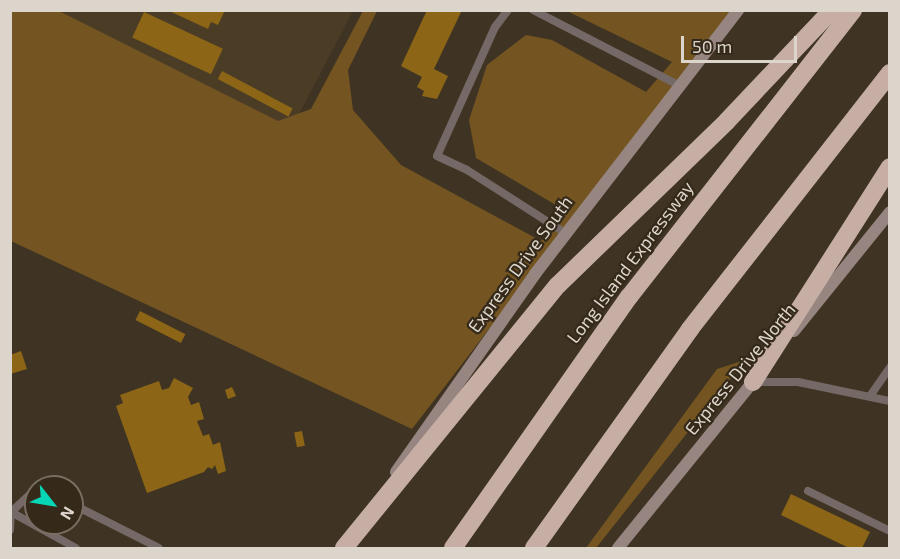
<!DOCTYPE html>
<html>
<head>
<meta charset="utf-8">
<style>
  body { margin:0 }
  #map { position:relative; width:900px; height:559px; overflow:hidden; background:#3f3423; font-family:"Exo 2",sans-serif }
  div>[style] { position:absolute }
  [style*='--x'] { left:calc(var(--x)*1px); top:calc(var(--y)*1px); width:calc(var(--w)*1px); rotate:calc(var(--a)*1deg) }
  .built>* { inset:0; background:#4b3c25 }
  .green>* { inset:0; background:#745521 }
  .building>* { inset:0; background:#8c6516; transform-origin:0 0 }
  .service>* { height:8px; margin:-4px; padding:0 4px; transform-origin:4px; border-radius:4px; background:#746966 }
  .secondary>* { height:12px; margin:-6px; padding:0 6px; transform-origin:6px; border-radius:6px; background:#968580 }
  .motorway>* { height:18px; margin:-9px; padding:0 9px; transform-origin:9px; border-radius:9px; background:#c7aea5 }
  span { translate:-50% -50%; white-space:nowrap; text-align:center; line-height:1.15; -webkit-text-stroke:4.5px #352a1a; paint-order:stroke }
  .street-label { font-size:18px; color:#dcd5cb }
  .frame { position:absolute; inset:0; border:12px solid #dcd5cb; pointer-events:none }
  .north { position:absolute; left:24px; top:475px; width:60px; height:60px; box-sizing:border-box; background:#352a1a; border:2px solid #786e61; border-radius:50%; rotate:121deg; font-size:16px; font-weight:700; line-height:24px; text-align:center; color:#dcd5cb }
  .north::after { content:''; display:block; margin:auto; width:21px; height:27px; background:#06d5b6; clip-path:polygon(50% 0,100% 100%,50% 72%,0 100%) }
  .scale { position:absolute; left:681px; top:36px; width:116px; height:27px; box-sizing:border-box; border:3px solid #dcd5cb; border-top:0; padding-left:8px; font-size:18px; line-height:21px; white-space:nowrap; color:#dcd5cb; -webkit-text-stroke:4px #352a1a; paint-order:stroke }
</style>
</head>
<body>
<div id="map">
  <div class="built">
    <div style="clip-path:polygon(11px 10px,353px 11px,288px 135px)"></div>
  </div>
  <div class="green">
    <div style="clip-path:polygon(11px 11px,59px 11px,278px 121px,311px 109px,363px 11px,377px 11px,348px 70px,353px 110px,401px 165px,541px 241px,561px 208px,476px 158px,469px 120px,487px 65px,526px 35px,552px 40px,646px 92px,672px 62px,567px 11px,734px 11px,412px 429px,11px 241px)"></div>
    <div style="clip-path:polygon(745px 360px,596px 548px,586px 548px,717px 369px)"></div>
  </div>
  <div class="building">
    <div style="clip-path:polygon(167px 10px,225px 10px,218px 25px,211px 22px,208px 29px)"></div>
    <div style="clip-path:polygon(427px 10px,462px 10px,434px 69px,448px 76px,437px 99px,422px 96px,424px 91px,417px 87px,422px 77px,401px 66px)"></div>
    <div style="left:144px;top:12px;width:87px;height:28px;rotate:25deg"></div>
    <div style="left:222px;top:71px;width:80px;height:9px;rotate:28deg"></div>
    <div style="left:140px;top:311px;width:51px;height:10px;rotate:27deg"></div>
    <div style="clip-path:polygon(21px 351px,27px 369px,10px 374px,10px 355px)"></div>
    <div style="clip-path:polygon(174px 378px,193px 388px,188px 397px,191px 405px,199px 402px,204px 419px,197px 421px,203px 436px,209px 434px,213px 445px,220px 442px,226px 471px,218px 474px,215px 465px,212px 469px,208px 467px,204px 472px,147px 493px,116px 406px,123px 403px,120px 395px,159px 381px,162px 390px,169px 388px)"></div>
    <div style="clip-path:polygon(232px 387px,236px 396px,228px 399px,225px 390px)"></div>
    <div style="left:302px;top:431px;width:15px;height:8px;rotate:79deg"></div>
    <div style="clip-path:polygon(791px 494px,870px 532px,862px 548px,849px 548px,781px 515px)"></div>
  </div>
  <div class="service">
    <div style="--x:508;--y:10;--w:21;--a:127"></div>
    <div style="--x:495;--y:27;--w:141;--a:114.2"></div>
    <div style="--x:437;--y:156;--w:33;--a:25"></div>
    <div style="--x:467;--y:170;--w:117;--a:32.7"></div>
    <div style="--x:533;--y:10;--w:163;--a:27.3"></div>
    <div style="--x:754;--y:382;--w:44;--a:0"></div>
    <div style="--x:798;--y:382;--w:94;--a:11.7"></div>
    <div style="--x:870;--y:396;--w:35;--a:-55"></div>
    <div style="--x:808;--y:491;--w:91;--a:26"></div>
    <div style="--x:72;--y:504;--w:97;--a:26.8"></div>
    <div style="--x:10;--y:513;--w:35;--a:-43"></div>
    <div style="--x:10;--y:530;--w:18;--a:-87"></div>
    <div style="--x:11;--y:512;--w:74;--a:29"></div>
  </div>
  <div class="secondary">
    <div style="--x:794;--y:331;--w:153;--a:-51.1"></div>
    <div style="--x:396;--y:472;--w:242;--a:-54.9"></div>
    <div style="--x:535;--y:274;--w:333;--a:-52.4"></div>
    <div style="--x:618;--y:548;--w:220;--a:-50.9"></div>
  </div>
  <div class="motorway">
    <div style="--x:753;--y:382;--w:255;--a:-57.5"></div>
    <div style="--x:344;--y:548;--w:339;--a:-50.9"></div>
    <div style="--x:558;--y:285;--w:235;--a:-44.1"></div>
    <div style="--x:727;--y:121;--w:153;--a:-46.6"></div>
    <div style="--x:453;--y:548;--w:307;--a:-55"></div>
    <div style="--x:629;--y:297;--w:364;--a:-52"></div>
    <div style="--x:534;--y:548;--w:269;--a:-54.5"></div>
    <div style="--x:690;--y:329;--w:325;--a:-52"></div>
  </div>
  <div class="street-label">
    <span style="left:630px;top:262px;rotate:-53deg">Long Island Expressway</span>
    <span style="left:520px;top:264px;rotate:-54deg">Express Drive South</span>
    <span style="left:740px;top:369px;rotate:-51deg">Express Drive North</span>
  </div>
  <div class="frame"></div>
  <div class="north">N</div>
  <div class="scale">50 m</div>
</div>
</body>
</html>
